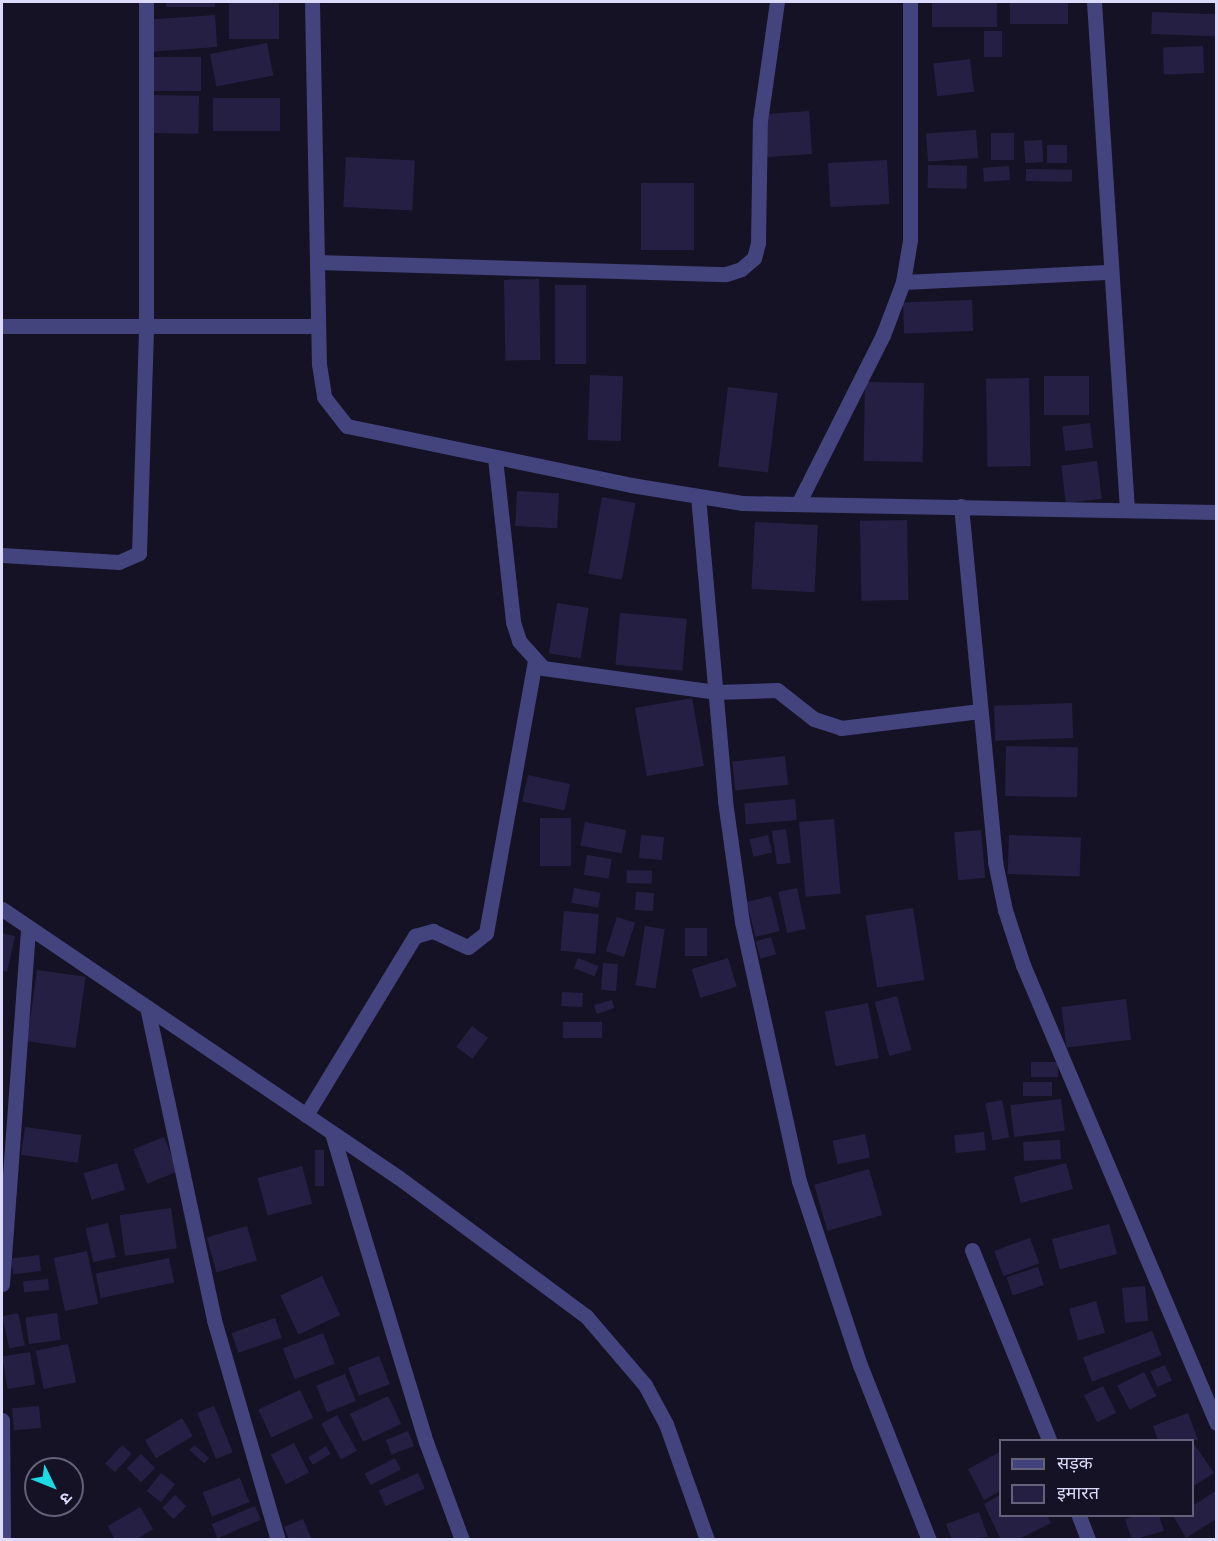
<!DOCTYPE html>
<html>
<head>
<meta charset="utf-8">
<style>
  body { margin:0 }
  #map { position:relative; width:1218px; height:1541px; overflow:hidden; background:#141224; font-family:Rubik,"Noto Sans Devanagari",sans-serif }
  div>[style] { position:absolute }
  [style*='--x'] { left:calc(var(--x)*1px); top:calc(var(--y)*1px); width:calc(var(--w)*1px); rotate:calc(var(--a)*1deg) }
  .building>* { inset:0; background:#252043; transform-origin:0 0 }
  .street>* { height:15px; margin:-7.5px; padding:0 7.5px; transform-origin:7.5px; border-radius:7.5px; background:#43437d }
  span { translate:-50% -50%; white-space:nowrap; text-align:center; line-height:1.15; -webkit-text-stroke:6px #141224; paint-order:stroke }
  .frame { position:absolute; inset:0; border:3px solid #dcdafa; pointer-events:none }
  .legend { position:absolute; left:999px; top:1439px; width:195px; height:78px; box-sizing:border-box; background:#141224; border:2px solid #64627a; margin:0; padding:8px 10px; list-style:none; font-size:18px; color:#dcdafa }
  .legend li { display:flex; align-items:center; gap:12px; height:30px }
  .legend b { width:30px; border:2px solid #64627a }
  .north { position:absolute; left:24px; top:1457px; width:60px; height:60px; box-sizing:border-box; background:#141224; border:2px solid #64627a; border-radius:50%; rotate:133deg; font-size:16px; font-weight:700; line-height:24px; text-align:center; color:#dcdafa }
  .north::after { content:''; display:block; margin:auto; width:21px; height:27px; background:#1dd9e2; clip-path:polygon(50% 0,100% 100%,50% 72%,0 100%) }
</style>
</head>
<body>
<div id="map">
  <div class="building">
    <div style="left:166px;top:2px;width:49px;height:5px"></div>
    <div style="left:229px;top:2px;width:50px;height:37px"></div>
    <div style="left:932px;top:2px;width:65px;height:25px"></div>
    <div style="left:1010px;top:2px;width:58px;height:22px"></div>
    <div style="left:1152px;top:12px;width:64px;height:22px;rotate:2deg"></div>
    <div style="left:215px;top:15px;width:32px;height:64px;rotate:86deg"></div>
    <div style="left:984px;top:31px;width:18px;height:26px"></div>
    <div style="left:267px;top:43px;width:33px;height:58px;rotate:79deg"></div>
    <div style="left:1203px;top:46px;width:27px;height:40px;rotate:88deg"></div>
    <div style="left:154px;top:57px;width:47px;height:34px"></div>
    <div style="left:970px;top:59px;width:33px;height:37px;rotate:83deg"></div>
    <div style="left:150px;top:95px;width:49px;height:38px;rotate:1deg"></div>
    <div style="left:213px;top:98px;width:67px;height:33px"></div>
    <div style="left:809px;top:111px;width:43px;height:45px;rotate:86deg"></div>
    <div style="left:976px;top:130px;width:28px;height:50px;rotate:86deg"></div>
    <div style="left:991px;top:133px;width:23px;height:27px"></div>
    <div style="left:1042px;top:140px;width:22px;height:18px;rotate:87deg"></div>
    <div style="left:1047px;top:145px;width:20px;height:18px"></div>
    <div style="left:346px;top:157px;width:69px;height:50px;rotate:3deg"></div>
    <div style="left:887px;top:160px;width:44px;height:59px;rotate:87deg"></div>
    <div style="left:928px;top:165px;width:39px;height:23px;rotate:1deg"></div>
    <div style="left:1009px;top:166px;width:14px;height:26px;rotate:86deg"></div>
    <div style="left:1026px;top:169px;width:46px;height:12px;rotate:1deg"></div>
    <div style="left:694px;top:183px;width:67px;height:53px;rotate:90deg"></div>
    <div style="left:539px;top:279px;width:81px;height:35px;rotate:89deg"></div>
    <div style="left:555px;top:285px;width:31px;height:79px"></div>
    <div style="left:972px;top:300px;width:31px;height:69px;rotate:88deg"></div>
    <div style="left:590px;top:375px;width:33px;height:65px;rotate:2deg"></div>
    <div style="left:1089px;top:376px;width:39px;height:45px;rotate:90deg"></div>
    <div style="left:1029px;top:378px;width:88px;height:43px;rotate:89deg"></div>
    <div style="left:865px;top:382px;width:59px;height:79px;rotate:1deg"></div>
    <div style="left:728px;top:387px;width:50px;height:80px;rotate:7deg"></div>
    <div style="left:1090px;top:423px;width:25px;height:28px;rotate:83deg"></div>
    <div style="left:1097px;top:461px;width:38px;height:36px;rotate:83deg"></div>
    <div style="left:517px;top:491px;width:42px;height:35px;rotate:3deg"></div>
    <div style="left:602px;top:497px;width:34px;height:78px;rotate:10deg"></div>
    <div style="left:907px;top:520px;width:80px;height:47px;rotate:89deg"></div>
    <div style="left:755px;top:522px;width:63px;height:67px;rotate:3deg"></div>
    <div style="left:557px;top:603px;width:32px;height:51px;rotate:9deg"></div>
    <div style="left:620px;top:613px;width:67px;height:52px;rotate:5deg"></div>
    <div style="left:692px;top:698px;width:69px;height:58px;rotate:80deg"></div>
    <div style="left:1072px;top:703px;width:35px;height:78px;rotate:88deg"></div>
    <div style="left:1006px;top:746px;width:72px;height:50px;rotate:1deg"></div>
    <div style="left:785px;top:756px;width:29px;height:53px;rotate:84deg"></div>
    <div style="left:528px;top:775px;width:43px;height:27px;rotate:12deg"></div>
    <div style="left:795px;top:799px;width:21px;height:51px;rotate:85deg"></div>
    <div style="left:540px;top:818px;width:31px;height:48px"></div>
    <div style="left:834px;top:819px;width:75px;height:35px;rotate:85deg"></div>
    <div style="left:585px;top:822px;width:42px;height:24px;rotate:11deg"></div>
    <div style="left:786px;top:829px;width:34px;height:14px;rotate:82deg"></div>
    <div style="left:981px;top:830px;width:48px;height:27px;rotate:85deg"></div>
    <div style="left:641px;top:835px;width:23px;height:23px;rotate:5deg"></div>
    <div style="left:768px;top:835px;width:18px;height:19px;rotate:77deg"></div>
    <div style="left:1009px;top:835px;width:72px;height:39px;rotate:2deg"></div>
    <div style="left:587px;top:855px;width:25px;height:20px;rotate:9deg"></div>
    <div style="left:627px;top:870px;width:25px;height:13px;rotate:2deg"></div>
    <div style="left:574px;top:888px;width:27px;height:15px;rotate:10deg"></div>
    <div style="left:797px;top:888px;width:42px;height:19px;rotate:78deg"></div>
    <div style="left:636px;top:892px;width:18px;height:18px;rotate:3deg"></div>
    <div style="left:771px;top:896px;width:36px;height:25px;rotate:76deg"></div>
    <div style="left:913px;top:908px;width:73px;height:48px;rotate:81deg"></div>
    <div style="left:564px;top:911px;width:35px;height:40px;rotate:5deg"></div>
    <div style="left:617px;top:917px;width:19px;height:36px;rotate:18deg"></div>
    <div style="left:645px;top:926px;width:20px;height:60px;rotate:9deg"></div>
    <div style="left:707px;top:928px;width:28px;height:22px;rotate:90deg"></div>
    <div style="clip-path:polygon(2px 933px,15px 936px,7px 972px,2px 970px)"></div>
    <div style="left:771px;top:937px;width:18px;height:16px;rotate:74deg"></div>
    <div style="left:578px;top:958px;width:22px;height:11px;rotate:21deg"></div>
    <div style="left:728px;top:958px;width:30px;height:38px;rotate:73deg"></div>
    <div style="left:603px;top:963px;width:15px;height:27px;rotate:4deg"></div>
    <div style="left:37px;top:970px;width:49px;height:72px;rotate:8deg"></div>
    <div style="left:562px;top:992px;width:21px;height:14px;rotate:3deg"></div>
    <div style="left:897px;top:996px;width:56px;height:23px;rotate:75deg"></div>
    <div style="left:1126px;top:999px;width:41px;height:65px;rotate:83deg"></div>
    <div style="clip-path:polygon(612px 1000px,614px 1008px,597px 1014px,594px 1005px)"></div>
    <div style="left:868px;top:1003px;width:56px;height:44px;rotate:79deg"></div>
    <div style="left:602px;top:1022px;width:16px;height:39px;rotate:90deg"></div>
    <div style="left:472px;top:1026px;width:20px;height:26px;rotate:37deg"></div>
    <div style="left:1031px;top:1062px;width:27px;height:15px"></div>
    <div style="left:1052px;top:1082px;width:14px;height:29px;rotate:90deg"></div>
    <div style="left:1061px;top:1099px;width:32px;height:51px;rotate:83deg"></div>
    <div style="left:1002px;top:1100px;width:38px;height:17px;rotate:79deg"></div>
    <div style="left:25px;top:1127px;width:57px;height:28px;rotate:8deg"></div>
    <div style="left:984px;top:1132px;width:18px;height:30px;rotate:84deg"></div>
    <div style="left:865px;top:1134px;width:24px;height:33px;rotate:78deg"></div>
    <div style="left:164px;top:1137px;width:37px;height:33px;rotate:68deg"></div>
    <div style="left:1060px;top:1140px;width:19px;height:37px;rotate:87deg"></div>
    <div style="left:315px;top:1150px;width:9px;height:36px"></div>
    <div style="left:117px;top:1163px;width:28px;height:35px;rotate:73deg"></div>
    <div style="left:1066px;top:1163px;width:27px;height:54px;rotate:75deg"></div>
    <div style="left:302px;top:1166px;width:39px;height:46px;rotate:75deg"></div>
    <div style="left:869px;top:1169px;width:48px;height:57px;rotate:74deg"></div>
    <div style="left:171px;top:1208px;width:41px;height:52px;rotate:82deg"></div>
    <div style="left:108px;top:1223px;width:35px;height:23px;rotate:77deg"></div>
    <div style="left:1109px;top:1224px;width:31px;height:59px;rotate:75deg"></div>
    <div style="left:247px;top:1226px;width:36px;height:42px;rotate:74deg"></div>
    <div style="left:1030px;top:1238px;width:27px;height:38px;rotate:70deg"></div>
    <div style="left:87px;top:1251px;width:54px;height:34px;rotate:78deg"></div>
    <div style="left:39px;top:1255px;width:16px;height:28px;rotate:83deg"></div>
    <div style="left:169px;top:1258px;width:25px;height:75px;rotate:78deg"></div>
    <div style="left:1038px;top:1267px;width:19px;height:33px;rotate:72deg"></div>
    <div style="left:322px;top:1276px;width:43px;height:46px;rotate:65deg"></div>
    <div style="left:48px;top:1279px;width:11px;height:25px;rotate:85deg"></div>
    <div style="left:1145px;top:1286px;width:35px;height:23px;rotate:85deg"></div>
    <div style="left:1096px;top:1301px;width:33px;height:28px;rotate:74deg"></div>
    <div style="left:18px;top:1313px;width:33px;height:16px;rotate:78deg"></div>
    <div style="left:57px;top:1313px;width:27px;height:32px;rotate:82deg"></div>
    <div style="left:275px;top:1318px;width:21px;height:46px;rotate:71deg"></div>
    <div style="left:1152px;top:1331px;width:26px;height:74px;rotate:69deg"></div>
    <div style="left:323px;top:1333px;width:33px;height:43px;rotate:69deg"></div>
    <div style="left:68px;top:1344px;width:39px;height:33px;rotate:78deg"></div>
    <div style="left:30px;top:1352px;width:33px;height:28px;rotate:81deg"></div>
    <div style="left:379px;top:1356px;width:30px;height:33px;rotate:69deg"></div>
    <div style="left:1165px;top:1365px;width:17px;height:16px;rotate:66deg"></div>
    <div style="left:1144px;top:1372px;width:27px;height:30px;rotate:63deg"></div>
    <div style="left:345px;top:1374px;width:29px;height:31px;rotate:68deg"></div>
    <div style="left:1103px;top:1386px;width:30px;height:21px;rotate:64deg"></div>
    <div style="left:300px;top:1390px;width:31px;height:46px;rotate:65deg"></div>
    <div style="left:388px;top:1396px;width:31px;height:42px;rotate:65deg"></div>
    <div style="left:39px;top:1406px;width:22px;height:27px;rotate:85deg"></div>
    <div style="left:214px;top:1406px;width:50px;height:18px;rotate:68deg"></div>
    <div style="clip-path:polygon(1188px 1413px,1198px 1440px,1158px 1440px,1153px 1426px)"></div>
    <div style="left:337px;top:1415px;width:41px;height:18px;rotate:61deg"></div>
    <div style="left:182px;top:1418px;width:21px;height:43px;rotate:59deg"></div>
    <div style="left:408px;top:1431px;width:16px;height:24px;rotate:68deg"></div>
    <div style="left:294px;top:1443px;width:33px;height:26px;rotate:63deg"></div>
    <div style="clip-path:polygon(1194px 1444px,1214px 1473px,1192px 1487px,1192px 1445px)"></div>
    <div style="left:122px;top:1445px;width:13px;height:25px;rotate:42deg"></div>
    <div style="left:194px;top:1445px;width:20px;height:7px;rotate:41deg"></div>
    <div style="left:326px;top:1446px;width:9px;height:21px;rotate:58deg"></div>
    <div style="clip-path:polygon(1000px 1452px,1000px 1491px,984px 1500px,968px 1469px)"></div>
    <div style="left:141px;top:1454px;width:20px;height:20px;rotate:45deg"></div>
    <div style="left:395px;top:1458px;width:13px;height:34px;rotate:63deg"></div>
    <div style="left:161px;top:1473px;width:18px;height:23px;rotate:38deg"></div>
    <div style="left:418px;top:1473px;width:17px;height:43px;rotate:66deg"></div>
    <div style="left:240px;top:1478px;width:26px;height:40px;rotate:69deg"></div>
    <div style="clip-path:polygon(1216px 1491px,1216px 1519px,1186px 1538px,1174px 1517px,1192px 1516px,1192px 1506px)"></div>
    <div style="left:175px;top:1495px;width:16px;height:18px;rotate:45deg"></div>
    <div style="clip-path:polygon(1000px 1495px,1000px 1516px,1047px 1516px,1051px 1523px,1017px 1540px,1001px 1540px,984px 1504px)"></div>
    <div style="left:255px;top:1506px;width:15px;height:47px;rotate:67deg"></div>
    <div style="clip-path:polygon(140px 1507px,153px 1529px,135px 1540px,115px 1540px,108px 1526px)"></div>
    <div style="clip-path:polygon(979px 1512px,988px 1537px,952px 1540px,946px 1524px)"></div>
    <div style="clip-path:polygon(1136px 1516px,1159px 1516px,1164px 1531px,1132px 1540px,1125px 1519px)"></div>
    <div style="clip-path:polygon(303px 1519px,312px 1540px,289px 1540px,284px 1527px)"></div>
  </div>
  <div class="street">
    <div style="--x:312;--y:2;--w:362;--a:88.9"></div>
    <div style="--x:319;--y:364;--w:33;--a:81"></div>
    <div style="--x:324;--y:397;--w:37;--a:52"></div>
    <div style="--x:347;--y:426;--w:290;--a:11.7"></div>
    <div style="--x:631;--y:485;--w:112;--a:9.2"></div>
    <div style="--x:742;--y:503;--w:474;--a:1.1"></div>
    <div style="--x:1094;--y:2;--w:508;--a:86.28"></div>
    <div style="--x:317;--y:262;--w:409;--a:1.7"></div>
    <div style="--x:726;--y:274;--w:16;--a:-18"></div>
    <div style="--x:741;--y:269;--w:17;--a:-40"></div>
    <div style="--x:754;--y:258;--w:16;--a:-75"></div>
    <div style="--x:758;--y:243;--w:122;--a:-89.1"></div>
    <div style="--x:760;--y:121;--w:120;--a:-81.9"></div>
    <div style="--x:903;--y:282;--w:208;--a:-2.8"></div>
    <div style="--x:2;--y:326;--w:316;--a:0"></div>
    <div style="--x:495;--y:458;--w:165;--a:83.7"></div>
    <div style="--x:513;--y:622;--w:20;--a:72"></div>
    <div style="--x:519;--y:641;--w:36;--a:48"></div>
    <div style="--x:543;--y:668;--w:174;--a:7.9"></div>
    <div style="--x:715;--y:692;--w:62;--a:-1.8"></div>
    <div style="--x:777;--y:690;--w:47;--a:38.1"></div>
    <div style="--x:814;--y:719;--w:28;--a:18"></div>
    <div style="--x:841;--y:728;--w:140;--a:-7"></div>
    <div style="--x:698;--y:496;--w:306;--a:84.9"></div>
    <div style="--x:725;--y:801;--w:122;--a:82"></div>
    <div style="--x:742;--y:922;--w:265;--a:77.6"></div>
    <div style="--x:799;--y:1181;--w:194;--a:71.7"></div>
    <div style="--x:860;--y:1365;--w:188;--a:68.5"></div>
    <div style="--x:798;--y:504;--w:189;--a:-63.3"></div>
    <div style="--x:883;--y:335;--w:57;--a:-69.3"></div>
    <div style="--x:903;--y:282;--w:43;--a:-80.5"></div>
    <div style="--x:910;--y:240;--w:238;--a:-90"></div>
    <div style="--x:961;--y:506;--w:358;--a:84.5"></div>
    <div style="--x:995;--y:862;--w:49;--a:78.2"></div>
    <div style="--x:1005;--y:910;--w:58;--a:71.9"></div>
    <div style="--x:1023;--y:965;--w:497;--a:67.1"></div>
    <div style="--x:2;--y:555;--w:117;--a:3.4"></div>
    <div style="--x:119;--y:562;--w:22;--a:-24"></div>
    <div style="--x:139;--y:553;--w:227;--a:-88.2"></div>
    <div style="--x:146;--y:326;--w:324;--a:-90"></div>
    <div style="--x:2;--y:909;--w:478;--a:34.1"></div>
    <div style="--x:398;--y:1177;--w:234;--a:36.5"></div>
    <div style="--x:586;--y:1316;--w:91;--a:49.5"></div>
    <div style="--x:645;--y:1385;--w:44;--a:61.7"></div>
    <div style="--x:666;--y:1424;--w:123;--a:70.5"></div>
    <div style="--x:147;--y:1007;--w:320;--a:77.9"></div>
    <div style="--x:214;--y:1320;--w:229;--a:73.8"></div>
    <div style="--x:306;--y:1115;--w:210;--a:-58.7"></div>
    <div style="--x:415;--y:936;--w:19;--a:-16"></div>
    <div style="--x:433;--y:931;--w:38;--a:25"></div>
    <div style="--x:468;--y:947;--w:23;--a:-38"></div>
    <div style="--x:486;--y:933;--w:275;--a:-79.8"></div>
    <div style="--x:332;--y:1133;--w:323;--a:73.1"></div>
    <div style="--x:426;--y:1442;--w:104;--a:69.8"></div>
    <div style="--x:972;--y:1250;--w:205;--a:67.9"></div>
    <div style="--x:2;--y:1284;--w:358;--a:-85.8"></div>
    <div style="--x:2;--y:1420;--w:120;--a:89.5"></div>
    <div style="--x:1079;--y:1516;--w:26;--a:69"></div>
  </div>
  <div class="frame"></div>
  <ul class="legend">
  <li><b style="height:8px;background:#43437d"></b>सड़क</li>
  <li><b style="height:16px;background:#252043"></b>इमारत</li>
  </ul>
  <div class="north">उ</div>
</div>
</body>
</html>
